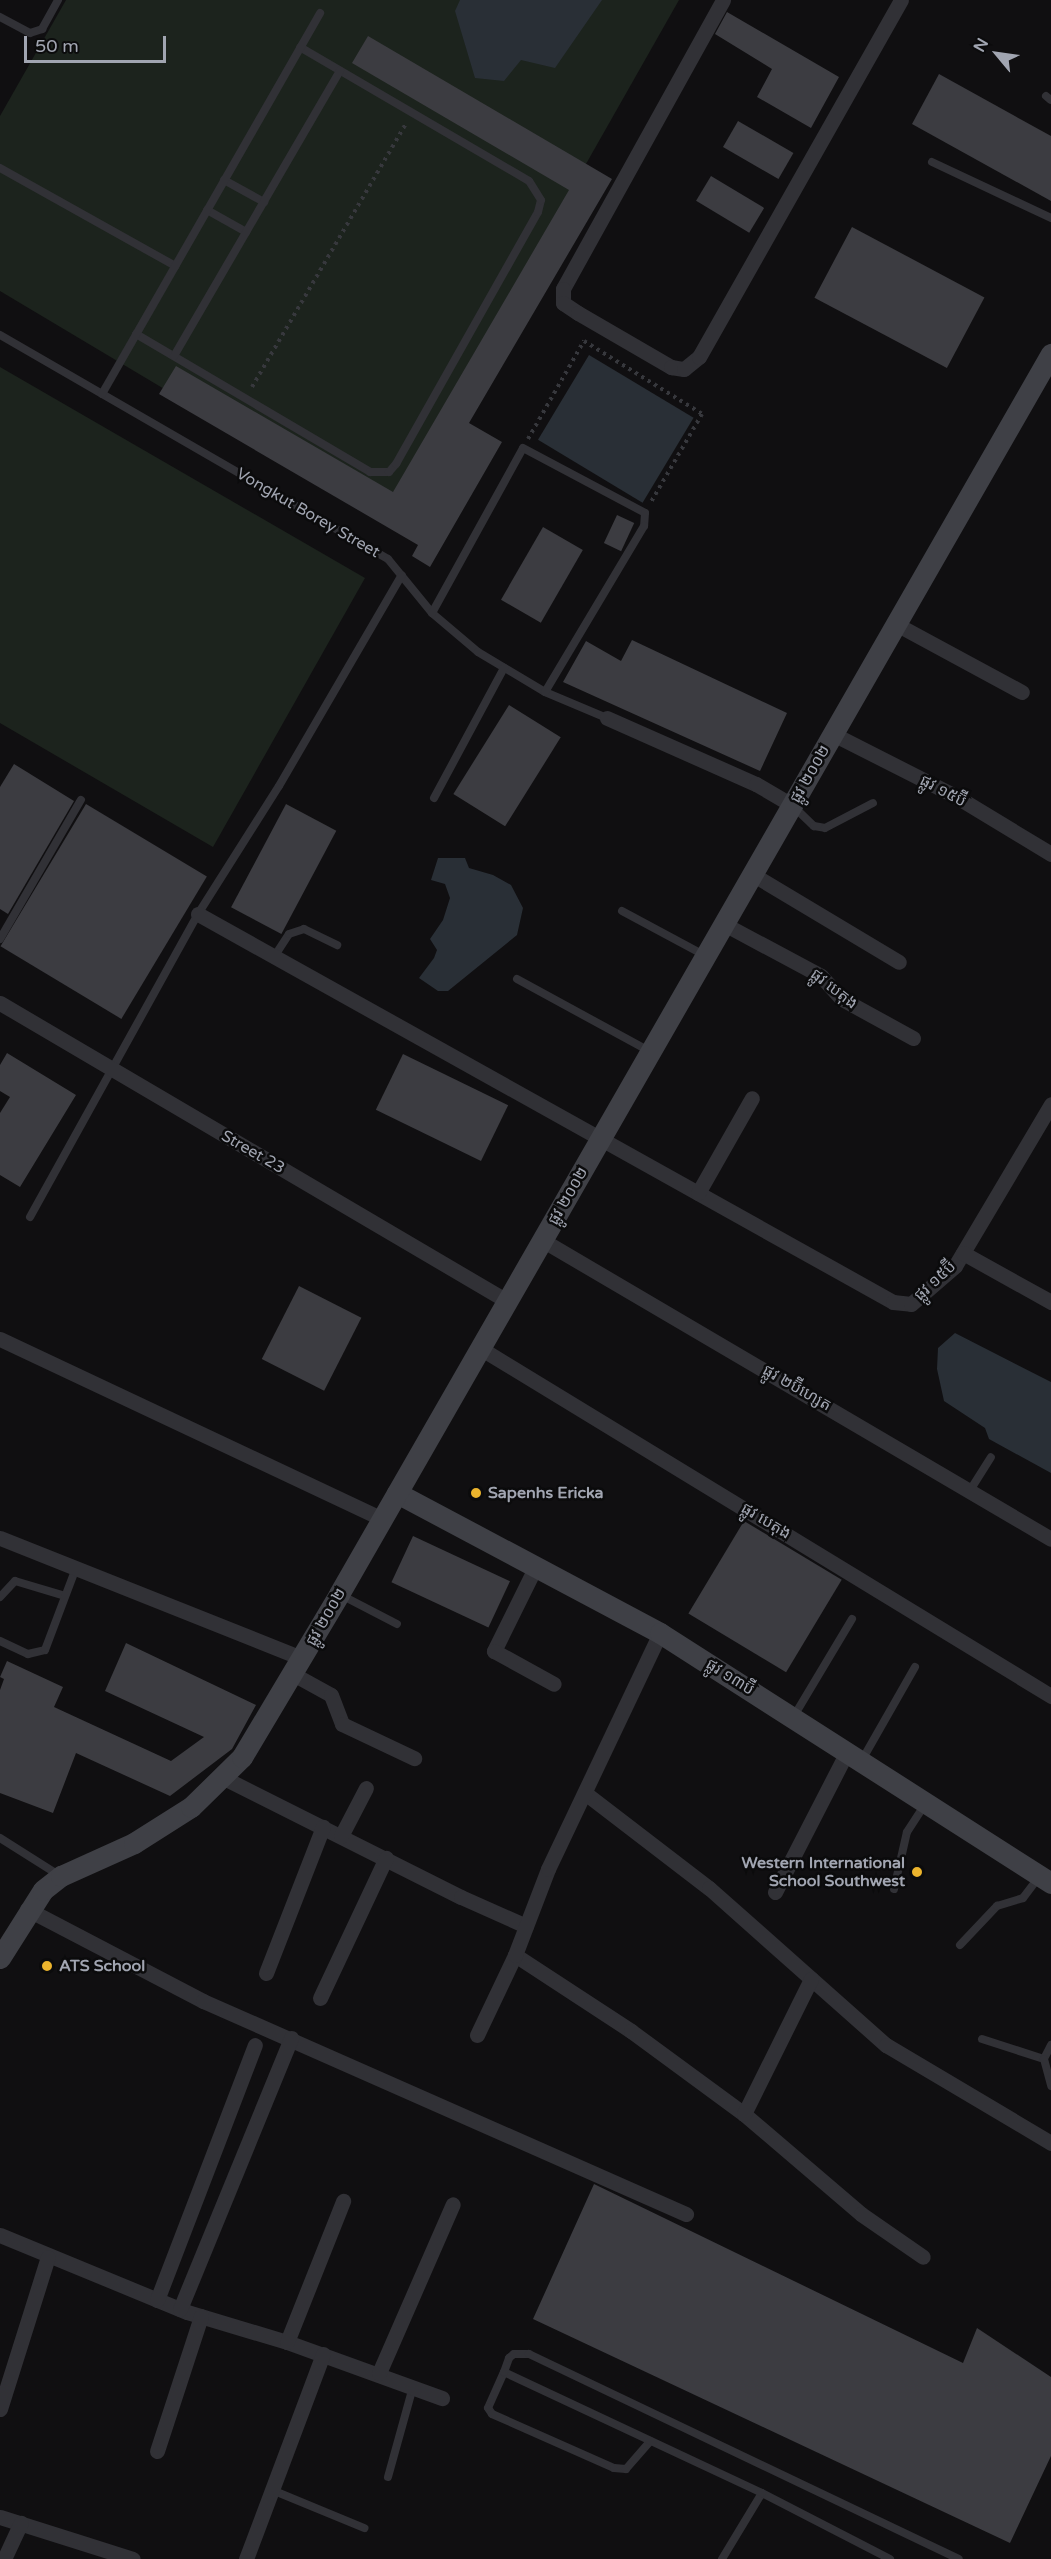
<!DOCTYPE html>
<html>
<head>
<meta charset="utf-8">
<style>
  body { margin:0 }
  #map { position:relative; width:1051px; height:2559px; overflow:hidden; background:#100f11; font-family:"Varela Round","Noto Sans Khmer",sans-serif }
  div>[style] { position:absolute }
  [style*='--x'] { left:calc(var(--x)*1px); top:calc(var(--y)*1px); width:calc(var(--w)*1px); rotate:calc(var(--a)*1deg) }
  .green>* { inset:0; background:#1c231d }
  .water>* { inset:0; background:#292f36; transform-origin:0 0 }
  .building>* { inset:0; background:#3c3c41; transform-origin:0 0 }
  .path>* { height:4px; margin-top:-2px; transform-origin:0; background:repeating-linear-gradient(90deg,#37383d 0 3px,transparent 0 7.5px) }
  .lane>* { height:8px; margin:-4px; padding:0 4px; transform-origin:4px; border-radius:4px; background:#313136 }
  .street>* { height:15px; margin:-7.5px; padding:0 7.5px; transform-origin:7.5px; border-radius:7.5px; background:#313136 }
  .secondary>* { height:21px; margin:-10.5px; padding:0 10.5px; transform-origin:10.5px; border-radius:10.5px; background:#3f4046 }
  .dots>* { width:16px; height:16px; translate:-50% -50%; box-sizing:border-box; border:3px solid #0b0b0c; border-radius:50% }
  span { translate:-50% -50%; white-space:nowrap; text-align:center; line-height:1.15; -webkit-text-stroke:5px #0b0b0c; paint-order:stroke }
  .street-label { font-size:16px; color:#a1a5b1 }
  .poi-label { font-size:16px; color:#a1a5b1; font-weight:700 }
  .left { translate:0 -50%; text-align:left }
  .right { translate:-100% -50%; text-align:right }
  .north { position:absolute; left:967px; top:24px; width:60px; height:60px; -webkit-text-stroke:4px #0b0b0c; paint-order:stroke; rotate:299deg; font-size:16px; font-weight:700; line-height:24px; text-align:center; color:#a1a5b1 }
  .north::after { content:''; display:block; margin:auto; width:21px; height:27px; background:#a1a5b1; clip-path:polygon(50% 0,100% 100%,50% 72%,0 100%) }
  .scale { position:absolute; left:24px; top:36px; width:142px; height:27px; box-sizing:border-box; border:3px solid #a1a5b1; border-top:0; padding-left:8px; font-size:18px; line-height:21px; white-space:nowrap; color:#a1a5b1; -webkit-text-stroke:4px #0b0b0c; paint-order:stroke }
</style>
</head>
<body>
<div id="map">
  <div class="green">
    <div style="clip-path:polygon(66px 0,679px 0,384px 520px,0 291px,0 116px)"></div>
    <div style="clip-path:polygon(0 367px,365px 578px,213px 847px,0 723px)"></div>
  </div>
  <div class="water">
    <div style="clip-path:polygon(460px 0,602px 0,555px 68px,521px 60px,504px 81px,475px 78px,455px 11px)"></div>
    <div style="left:589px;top:355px;width:122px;height:99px;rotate:31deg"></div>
    <div style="clip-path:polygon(438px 858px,465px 858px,469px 868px,493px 875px,511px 885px,523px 908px,517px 935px,448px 991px,438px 991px,419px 978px,434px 958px,437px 950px,430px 939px,443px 920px,450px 898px,445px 884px,431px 880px)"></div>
    <div style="clip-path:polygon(955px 1333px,1051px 1382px,1051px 1473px,989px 1439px,985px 1428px,944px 1401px,937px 1369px,938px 1348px)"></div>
  </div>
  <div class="building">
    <div style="clip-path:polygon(727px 12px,839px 77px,811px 128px,757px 97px,772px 69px,715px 34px)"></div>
    <div style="clip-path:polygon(368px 36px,612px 179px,469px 423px,502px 442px,430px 567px,412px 556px,418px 545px,159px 394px,176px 366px,393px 492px,569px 190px,352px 63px)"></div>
    <div style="clip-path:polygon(939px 74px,1051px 136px,1051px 201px,912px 124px)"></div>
    <div style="left:738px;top:121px;width:64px;height:30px;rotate:30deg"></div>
    <div style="left:711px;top:176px;width:62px;height:29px;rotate:31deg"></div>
    <div style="left:852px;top:227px;width:150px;height:80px;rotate:28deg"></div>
    <div style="left:617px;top:515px;width:19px;height:31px;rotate:25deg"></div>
    <div style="left:543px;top:527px;width:46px;height:84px;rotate:30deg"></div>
    <div style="clip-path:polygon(632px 640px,787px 713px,760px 771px,563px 682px,586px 641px,621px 661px)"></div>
    <div style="left:509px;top:705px;width:61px;height:105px;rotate:32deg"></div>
    <div style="clip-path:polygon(14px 764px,74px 801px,8px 914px,0 909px,0 787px)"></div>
    <div style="left:86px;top:804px;width:141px;height:166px;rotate:31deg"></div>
    <div style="left:286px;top:804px;width:57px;height:117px;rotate:28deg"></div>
    <div style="clip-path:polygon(7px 1053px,76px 1095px,20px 1187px,0 1175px,0 1113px,10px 1097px,0 1091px,0 1065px)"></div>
    <div style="left:403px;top:1054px;width:117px;height:62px;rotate:26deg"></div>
    <div style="left:299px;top:1286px;width:70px;height:82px;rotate:27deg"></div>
    <div style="left:744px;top:1521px;width:114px;height:108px;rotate:31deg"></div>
    <div style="left:413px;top:1536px;width:107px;height:51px;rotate:25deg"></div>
    <div style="clip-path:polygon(126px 1643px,256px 1705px,232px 1749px,170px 1796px,76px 1753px,53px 1813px,0 1793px,0 1690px,4px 1679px,0 1677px,7px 1661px,63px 1687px,54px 1707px,171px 1761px,204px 1737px,105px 1691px)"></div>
    <div style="clip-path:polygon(594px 2184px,963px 2363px,977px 2328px,1051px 2377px,1051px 2456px,1010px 2543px,533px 2319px)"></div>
  </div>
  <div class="path">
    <div style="--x:252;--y:387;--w:307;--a:-59.7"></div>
    <div style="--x:528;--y:439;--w:113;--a:-60.3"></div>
    <div style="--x:584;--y:341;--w:139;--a:31.7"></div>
    <div style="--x:702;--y:414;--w:102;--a:120.1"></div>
  </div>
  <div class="lane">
    <div style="--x:0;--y:17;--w:34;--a:28"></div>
    <div style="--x:30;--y:33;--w:13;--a:-18"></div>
    <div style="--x:42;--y:29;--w:33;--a:-61"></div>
    <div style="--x:1046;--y:96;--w:6;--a:39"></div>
    <div style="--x:932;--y:162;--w:132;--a:25.2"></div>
    <div style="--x:0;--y:168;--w:201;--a:29.2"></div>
    <div style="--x:224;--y:180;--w:46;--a:28.8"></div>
    <div style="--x:207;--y:210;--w:45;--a:29.4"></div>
    <div style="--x:136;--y:334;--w:272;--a:30.5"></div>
    <div style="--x:370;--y:472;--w:19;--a:0"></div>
    <div style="--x:389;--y:472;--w:11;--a:-49"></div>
    <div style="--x:396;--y:464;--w:289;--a:-60.6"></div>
    <div style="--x:538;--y:212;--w:12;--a:-76"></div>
    <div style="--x:541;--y:200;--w:22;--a:-122"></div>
    <div style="--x:529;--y:181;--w:265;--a:-149.7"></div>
    <div style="--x:0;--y:335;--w:448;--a:30"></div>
    <div style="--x:388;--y:559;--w:70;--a:50.8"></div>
    <div style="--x:432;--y:613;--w:60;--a:40.3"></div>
    <div style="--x:478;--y:652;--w:78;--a:30.8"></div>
    <div style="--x:545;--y:692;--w:67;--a:22.8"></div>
    <div style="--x:174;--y:356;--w:330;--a:-59.8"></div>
    <div style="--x:102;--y:394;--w:439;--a:-60.2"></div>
    <div style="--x:432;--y:613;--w:188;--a:-61.1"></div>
    <div style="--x:523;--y:448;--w:138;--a:28"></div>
    <div style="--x:645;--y:513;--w:13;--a:94"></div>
    <div style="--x:644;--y:526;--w:193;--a:120.8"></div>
    <div style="--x:434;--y:798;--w:148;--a:-61.7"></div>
    <div style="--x:793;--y:806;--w:29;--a:44"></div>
    <div style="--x:814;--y:826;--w:11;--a:10"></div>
    <div style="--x:825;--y:828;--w:54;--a:-27.5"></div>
    <div style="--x:622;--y:911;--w:93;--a:28.2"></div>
    <div style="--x:0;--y:939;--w:161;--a:-59.8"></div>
    <div style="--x:274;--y:957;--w:27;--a:-57"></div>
    <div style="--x:289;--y:934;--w:16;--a:-18"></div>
    <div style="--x:304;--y:929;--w:37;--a:26"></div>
    <div style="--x:517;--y:979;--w:150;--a:28.6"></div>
    <div style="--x:30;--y:1217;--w:346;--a:-61"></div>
    <div style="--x:198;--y:914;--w:151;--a:-57.7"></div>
    <div style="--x:279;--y:786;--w:244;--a:-59.8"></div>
    <div style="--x:969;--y:1492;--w:41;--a:-57.8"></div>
    <div style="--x:341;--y:1595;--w:63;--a:27.4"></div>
    <div style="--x:0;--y:1597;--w:22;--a:-47"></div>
    <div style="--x:15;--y:1581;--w:52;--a:16.7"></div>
    <div style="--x:0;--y:1641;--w:31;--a:25"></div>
    <div style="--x:28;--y:1654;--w:17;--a:-13"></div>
    <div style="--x:45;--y:1650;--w:88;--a:-69.3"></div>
    <div style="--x:794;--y:1716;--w:113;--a:-59.1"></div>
    <div style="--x:862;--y:1760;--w:107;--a:-60.3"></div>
    <div style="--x:0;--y:1838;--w:71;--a:32.3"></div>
    <div style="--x:894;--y:1889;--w:58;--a:-77.2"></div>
    <div style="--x:907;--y:1832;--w:33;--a:-57"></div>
    <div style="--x:960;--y:1945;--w:54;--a:-46.5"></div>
    <div style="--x:997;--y:1906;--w:27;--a:-17"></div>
    <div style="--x:1023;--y:1898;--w:25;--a:-53"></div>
    <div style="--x:982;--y:2039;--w:65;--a:17.9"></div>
    <div style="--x:1051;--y:2045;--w:16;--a:117"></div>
    <div style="--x:1044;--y:2059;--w:28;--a:75"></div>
    <div style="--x:504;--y:2372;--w:39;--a:114"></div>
    <div style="--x:488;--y:2408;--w:7;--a:56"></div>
    <div style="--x:492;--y:2414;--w:133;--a:23.9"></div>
    <div style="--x:614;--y:2468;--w:12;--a:5"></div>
    <div style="--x:626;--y:2469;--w:37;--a:-49"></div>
    <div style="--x:388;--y:2477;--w:93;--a:-74.5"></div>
    <div style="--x:272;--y:2490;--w:100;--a:22.4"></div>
    <div style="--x:722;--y:2559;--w:77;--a:-58.8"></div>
    <div style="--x:890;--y:2559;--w:144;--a:-152.7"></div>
    <div style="--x:762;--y:2493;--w:285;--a:-154.9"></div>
    <div style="--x:504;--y:2372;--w:15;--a:-70"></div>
    <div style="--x:509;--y:2358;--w:6;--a:-39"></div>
    <div style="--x:514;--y:2354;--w:15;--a:0"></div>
    <div style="--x:529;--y:2354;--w:476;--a:25.5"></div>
  </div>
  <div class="street">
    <div style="--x:723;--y:0;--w:330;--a:119"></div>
    <div style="--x:563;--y:289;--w:14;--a:90"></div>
    <div style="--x:563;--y:303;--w:18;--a:34"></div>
    <div style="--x:578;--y:313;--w:108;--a:30.1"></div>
    <div style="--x:671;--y:367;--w:13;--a:9"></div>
    <div style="--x:684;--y:369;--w:19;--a:-39"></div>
    <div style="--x:699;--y:357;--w:410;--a:-60.5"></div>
    <div style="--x:896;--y:624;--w:143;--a:28.4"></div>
    <div style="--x:607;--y:718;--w:163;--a:23.9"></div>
    <div style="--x:756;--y:784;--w:42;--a:30.3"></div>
    <div style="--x:833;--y:734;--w:139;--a:26.9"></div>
    <div style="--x:957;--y:797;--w:110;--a:31.2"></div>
    <div style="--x:752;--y:874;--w:171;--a:30.9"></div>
    <div style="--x:198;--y:914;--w:796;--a:29.17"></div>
    <div style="--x:893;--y:1302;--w:18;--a:6"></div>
    <div style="--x:911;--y:1304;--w:58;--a:-40.8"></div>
    <div style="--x:955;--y:1266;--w:188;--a:-59.3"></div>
    <div style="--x:724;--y:924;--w:110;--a:28.2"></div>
    <div style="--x:821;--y:976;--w:31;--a:48"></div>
    <div style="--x:842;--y:999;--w:81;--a:28.8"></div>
    <div style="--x:0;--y:1003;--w:588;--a:30.45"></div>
    <div style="--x:698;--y:1193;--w:109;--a:-60.4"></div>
    <div style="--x:542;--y:1240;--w:590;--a:30.43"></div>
    <div style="--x:963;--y:1253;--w:101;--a:29.1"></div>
    <div style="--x:0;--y:1339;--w:422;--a:25.2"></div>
    <div style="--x:480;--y:1348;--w:669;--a:31.36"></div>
    <div style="--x:0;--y:1538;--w:325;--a:21.7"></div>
    <div style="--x:536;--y:1566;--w:95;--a:116.3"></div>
    <div style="--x:494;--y:1651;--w:68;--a:28.8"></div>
    <div style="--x:293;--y:1674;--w:43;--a:28.9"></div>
    <div style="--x:331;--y:1695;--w:31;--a:69"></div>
    <div style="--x:342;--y:1724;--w:80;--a:25.3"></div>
    <div style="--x:224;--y:1778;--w:265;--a:26.7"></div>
    <div style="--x:461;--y:1897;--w:71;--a:24"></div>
    <div style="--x:585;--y:1793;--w:156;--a:37.5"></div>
    <div style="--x:709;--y:1888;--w:237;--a:41.6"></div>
    <div style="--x:886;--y:2045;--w:192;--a:30.7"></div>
    <div style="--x:341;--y:1836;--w:54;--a:-62.5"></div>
    <div style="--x:775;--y:1892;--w:157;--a:-62.8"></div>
    <div style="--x:27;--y:1909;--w:199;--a:27.6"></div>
    <div style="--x:203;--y:2001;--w:528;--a:23.8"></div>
    <div style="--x:515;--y:1955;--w:139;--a:33.2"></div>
    <div style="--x:631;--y:2031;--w:140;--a:36.3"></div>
    <div style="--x:744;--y:2114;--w:154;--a:40.5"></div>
    <div style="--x:861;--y:2214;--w:75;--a:34.7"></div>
    <div style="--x:266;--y:1973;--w:157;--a:-68.7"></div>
    <div style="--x:320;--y:1998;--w:155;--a:-64.8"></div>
    <div style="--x:477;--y:2035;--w:89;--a:-64.6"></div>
    <div style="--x:515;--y:1955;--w:92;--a:-69"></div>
    <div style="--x:548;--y:1869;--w:261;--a:-64.6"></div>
    <div style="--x:744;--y:2114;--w:151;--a:-63.6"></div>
    <div style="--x:0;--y:2235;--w:202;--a:22.4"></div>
    <div style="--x:187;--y:2312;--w:104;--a:16.7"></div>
    <div style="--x:287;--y:2342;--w:165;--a:19.9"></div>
    <div style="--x:157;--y:2300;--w:273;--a:-69"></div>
    <div style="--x:180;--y:2309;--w:293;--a:-67.7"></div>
    <div style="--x:287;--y:2342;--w:152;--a:-68.3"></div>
    <div style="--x:379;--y:2373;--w:184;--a:-66.4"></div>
    <div style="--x:0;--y:2409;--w:159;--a:-72.5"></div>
    <div style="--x:157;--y:2451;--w:142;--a:-71.9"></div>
    <div style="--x:0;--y:2517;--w:139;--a:17.5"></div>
    <div style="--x:4;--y:2559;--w:40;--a:-65"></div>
    <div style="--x:246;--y:2559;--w:219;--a:-69.4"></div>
  </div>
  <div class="secondary">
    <div style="--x:397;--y:1493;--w:298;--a:28"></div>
    <div style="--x:660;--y:1633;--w:464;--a:32.6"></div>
    <div style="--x:0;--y:1958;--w:80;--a:-57.7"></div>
    <div style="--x:43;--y:1890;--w:23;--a:-38"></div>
    <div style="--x:61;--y:1876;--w:80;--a:-24.3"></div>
    <div style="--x:134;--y:1843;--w:67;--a:-32.3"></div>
    <div style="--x:191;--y:1807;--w:71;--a:-44.4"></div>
    <div style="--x:242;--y:1757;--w:190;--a:-59.2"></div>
    <div style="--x:339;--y:1594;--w:1430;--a:-60.14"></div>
  </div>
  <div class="dots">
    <div style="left:476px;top:1493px;background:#ecb42d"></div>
    <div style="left:917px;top:1872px;background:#ecb42d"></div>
    <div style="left:47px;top:1966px;background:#ecb42d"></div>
  </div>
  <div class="street-label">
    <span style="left:308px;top:513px;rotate:30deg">Vongkut Borey Street</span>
    <span style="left:810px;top:774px;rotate:-60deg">ផ្លូវ ២០០២</span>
    <span style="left:943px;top:791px;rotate:28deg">ផ្លូវ ១៥ប៊ី</span>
    <span style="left:834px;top:989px;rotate:38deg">ផ្លូវ បេតុង</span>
    <span style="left:253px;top:1152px;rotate:30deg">Street 23</span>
    <span style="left:568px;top:1196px;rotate:-60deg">ផ្លូវ ២០០២</span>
    <span style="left:935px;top:1281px;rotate:-43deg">ផ្លូវ ១៥ប៊ី</span>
    <span style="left:797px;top:1388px;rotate:30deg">ផ្លូវ ២ប៊ីហ្សេត</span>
    <span style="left:766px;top:1521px;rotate:31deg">ផ្លូវ បេតុង</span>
    <span style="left:326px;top:1617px;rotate:-60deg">ផ្លូវ ២០០២</span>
    <span style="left:730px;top:1677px;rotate:32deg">ផ្លូវ ១៣ប៊ី</span>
  </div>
  <div class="poi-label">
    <span class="left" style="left:488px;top:1493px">Sapenhs Ericka</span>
    <span class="right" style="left:905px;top:1872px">Western International<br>School Southwest</span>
    <span class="left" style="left:59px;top:1966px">ATS School</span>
  </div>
  <div class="north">N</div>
  <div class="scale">50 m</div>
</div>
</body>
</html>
